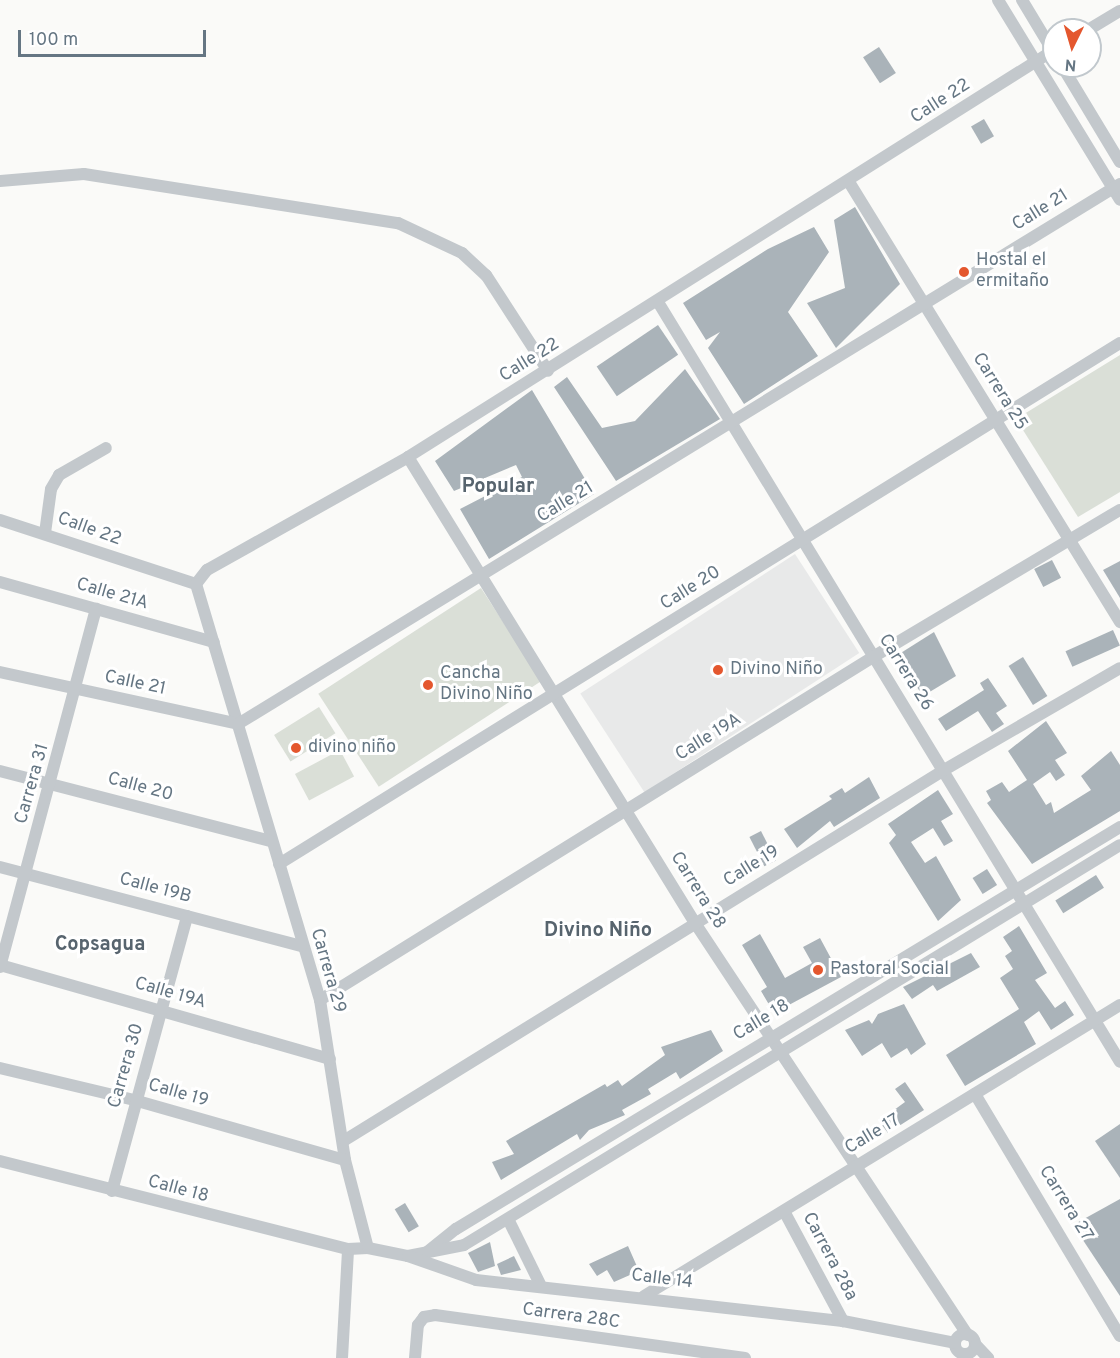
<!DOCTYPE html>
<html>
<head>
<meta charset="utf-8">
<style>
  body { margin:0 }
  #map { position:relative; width:1120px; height:1358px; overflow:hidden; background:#fafaf8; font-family:Overpass,sans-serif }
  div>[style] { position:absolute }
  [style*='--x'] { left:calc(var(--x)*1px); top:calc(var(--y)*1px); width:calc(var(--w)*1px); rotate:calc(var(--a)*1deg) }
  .built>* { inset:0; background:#e8e9e9; transform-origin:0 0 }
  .green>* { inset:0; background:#dadfd7; transform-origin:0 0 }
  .building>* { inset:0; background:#aab3b9; transform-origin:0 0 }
  .minor>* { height:12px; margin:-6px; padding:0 6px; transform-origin:6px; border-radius:6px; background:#c3c8cc }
  .minor>.ring { margin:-6px; padding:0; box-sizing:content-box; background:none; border:12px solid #c3c8cc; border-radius:50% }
  .dots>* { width:16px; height:16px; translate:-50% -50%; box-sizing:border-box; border:3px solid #fff; border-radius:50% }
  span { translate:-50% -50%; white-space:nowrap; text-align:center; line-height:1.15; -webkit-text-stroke:6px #fff; paint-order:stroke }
  .street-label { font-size:18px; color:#657683 }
  .poi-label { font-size:18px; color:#657683 }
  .left { translate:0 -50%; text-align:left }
  .neighbourhood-label { font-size:20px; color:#57646e; font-weight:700 }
  .north { position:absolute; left:1042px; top:18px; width:60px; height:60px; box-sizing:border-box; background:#fff; border:2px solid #c1c8cd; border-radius:50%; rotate:185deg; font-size:16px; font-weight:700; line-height:24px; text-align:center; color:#657683 }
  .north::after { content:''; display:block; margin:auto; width:21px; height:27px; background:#e4572e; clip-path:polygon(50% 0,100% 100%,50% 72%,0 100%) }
  .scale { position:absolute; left:18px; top:30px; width:188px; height:27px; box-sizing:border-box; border:3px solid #657683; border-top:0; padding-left:8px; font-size:18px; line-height:21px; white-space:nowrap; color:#657683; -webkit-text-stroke:4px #fff; paint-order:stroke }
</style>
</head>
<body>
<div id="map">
  <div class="built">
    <div style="left:795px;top:554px;width:118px;height:256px;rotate:57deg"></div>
  </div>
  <div class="green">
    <div style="clip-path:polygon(1120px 355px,1120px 492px,1078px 517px,1016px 419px)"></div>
    <div style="left:481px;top:588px;width:111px;height:194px;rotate:57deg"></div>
    <div style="left:319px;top:707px;width:31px;height:53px;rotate:58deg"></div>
    <div style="left:340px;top:750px;width:30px;height:51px;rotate:62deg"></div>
  </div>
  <div class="building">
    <div style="left:879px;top:47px;width:31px;height:19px;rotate:57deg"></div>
    <div style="left:984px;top:119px;width:20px;height:15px;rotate:60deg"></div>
    <div style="clip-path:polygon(855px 207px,900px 284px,836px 348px,807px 303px,845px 288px,834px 220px)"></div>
    <div style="clip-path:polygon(814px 227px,829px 252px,788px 312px,818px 356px,744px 404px,708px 348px,720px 332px,706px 340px,683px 303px,768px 249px)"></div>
    <div style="left:658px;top:325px;width:36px;height:74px;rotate:56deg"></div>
    <div style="clip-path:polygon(685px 369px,720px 419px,616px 481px,554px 387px,567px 377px,602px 428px,635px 421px)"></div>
    <div style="clip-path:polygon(532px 390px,594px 494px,489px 559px,460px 509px,522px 477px,516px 465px,454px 491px,435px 461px)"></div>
    <div style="left:1052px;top:560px;width:20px;height:20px;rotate:63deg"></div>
    <div style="clip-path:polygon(1120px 561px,1120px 598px,1103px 570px)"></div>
    <div style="left:1113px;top:630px;width:17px;height:52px;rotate:66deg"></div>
    <div style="clip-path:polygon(934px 632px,956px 676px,923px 696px,896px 656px)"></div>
    <div style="left:1023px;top:657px;width:46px;height:17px;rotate:58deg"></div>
    <div style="clip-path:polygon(988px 678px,1007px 706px,996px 713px,1004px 724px,992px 732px,978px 711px,946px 731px,938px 719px,984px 690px,980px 683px)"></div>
    <div style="clip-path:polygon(1046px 721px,1067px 753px,1055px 760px,1065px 775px,1056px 781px,1050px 772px,1033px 784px,1046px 805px,1051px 802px,1054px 813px,1091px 790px,1081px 776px,1111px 751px,1120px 765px,1120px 811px,1032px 864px,987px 803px,991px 800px,986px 791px,1002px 782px,1009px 792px,1027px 780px,1008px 751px)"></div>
    <div style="clip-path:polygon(869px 777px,880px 798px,834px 827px,830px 821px,797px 848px,784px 829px,832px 799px,829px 796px,842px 788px,845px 793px)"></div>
    <div style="clip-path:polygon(938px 790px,953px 814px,941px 821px,953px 841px,944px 846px,933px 828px,911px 842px,925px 863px,936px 856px,961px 900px,938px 921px,889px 843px,896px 835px,888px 824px)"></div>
    <div style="left:761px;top:831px;width:33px;height:13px;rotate:63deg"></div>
    <div style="left:987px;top:869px;width:19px;height:17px;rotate:58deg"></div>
    <div style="left:1096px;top:875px;width:15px;height:48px;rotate:58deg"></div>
    <div style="clip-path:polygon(1019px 926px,1047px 973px,1035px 980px,1055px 1008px,1065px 1001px,1074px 1015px,1051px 1030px,1039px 1011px,1024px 1022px,1036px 1044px,965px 1086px,946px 1055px,1019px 1009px,1000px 978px,1013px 969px,1005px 956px,1012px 951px,1003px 937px)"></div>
    <div style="clip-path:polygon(760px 934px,785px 978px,812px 963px,803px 947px,820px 938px,841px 977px,774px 1013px,761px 991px,767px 987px,742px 945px)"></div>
    <div style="clip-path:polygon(971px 953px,980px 967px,937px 991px,933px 985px,912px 999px,903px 987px)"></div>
    <div style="clip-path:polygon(904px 1004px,926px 1044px,911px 1055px,907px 1048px,891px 1058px,882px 1043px,862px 1056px,845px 1030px,869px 1020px,872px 1024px,878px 1014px)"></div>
    <div style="clip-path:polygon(711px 1030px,723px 1051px,680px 1079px,676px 1072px,648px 1089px,651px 1094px,622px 1110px,625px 1115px,589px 1130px,580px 1140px,577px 1134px,501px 1180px,492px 1162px,514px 1154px,506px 1141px,605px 1084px,607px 1087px,618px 1080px,622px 1086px,665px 1055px,661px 1047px)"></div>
    <div style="clip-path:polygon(905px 1082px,924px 1110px,888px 1133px,879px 1121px,905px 1102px,895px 1089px)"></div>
    <div style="clip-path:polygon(1120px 1124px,1120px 1178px,1095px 1141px)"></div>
    <div style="clip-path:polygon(1120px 1199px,1120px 1296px,1073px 1225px)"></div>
    <div style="left:405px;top:1203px;width:27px;height:12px;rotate:59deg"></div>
    <div style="clip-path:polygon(490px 1242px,495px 1266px,478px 1272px,468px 1253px)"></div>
    <div style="clip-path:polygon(628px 1246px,639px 1271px,614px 1282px,607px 1270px,597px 1276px,589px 1264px)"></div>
    <div style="clip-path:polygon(514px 1256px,521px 1270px,501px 1275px,497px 1264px)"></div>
  </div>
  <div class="minor">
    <div style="--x:998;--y:0;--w:234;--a:58.6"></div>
    <div style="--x:1022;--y:0;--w:62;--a:58.9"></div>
    <div style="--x:1088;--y:30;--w:37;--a:-31"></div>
    <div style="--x:1062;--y:66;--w:112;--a:58.9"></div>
    <div style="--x:0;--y:181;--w:84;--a:-4.8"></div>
    <div style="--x:84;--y:174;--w:318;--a:8.9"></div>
    <div style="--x:398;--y:223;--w:71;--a:25.1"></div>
    <div style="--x:462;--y:253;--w:33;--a:43"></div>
    <div style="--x:486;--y:275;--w:114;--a:57.1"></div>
    <div style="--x:849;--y:182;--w:517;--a:58.37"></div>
    <div style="--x:658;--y:302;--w:889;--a:58.7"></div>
    <div style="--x:408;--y:457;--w:547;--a:58.37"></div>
    <div style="--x:695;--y:923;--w:494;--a:56.5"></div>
    <div style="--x:0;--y:520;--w:206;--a:18.1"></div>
    <div style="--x:45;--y:533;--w:44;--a:-82.2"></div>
    <div style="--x:51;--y:489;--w:16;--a:-60"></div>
    <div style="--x:59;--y:475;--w:54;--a:-29.9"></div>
    <div style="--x:0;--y:582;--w:222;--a:15.7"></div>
    <div style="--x:196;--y:584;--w:18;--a:-52"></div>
    <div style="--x:207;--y:570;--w:231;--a:-29.3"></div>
    <div style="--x:408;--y:457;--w:764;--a:-32.21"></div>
    <div style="--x:196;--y:584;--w:434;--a:73.4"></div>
    <div style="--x:320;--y:1000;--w:162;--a:81.1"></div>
    <div style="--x:345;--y:1160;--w:91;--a:75.4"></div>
    <div style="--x:0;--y:672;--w:244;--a:12.3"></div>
    <div style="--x:238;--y:724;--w:1034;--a:-31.48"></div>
    <div style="--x:0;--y:771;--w:279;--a:14.5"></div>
    <div style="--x:279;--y:864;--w:989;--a:-31.78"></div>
    <div style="--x:0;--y:867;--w:311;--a:14.7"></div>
    <div style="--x:0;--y:965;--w:343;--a:15.9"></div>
    <div style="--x:0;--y:967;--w:371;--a:-75"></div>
    <div style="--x:320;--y:1000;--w:651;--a:-31.81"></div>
    <div style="--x:873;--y:657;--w:287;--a:-30.8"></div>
    <div style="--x:0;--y:1068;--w:138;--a:13.4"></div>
    <div style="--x:134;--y:1100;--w:219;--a:15.9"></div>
    <div style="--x:975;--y:1094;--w:282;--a:59.1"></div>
    <div style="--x:345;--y:1140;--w:704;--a:-31.7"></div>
    <div style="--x:944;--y:770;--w:203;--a:-30.1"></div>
    <div style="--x:0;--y:1161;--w:359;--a:14.2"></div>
    <div style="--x:112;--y:1191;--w:285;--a:-74.7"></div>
    <div style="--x:784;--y:1211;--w:125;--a:61.8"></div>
    <div style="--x:508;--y:1219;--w:72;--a:63.8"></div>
    <div style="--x:426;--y:1253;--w:38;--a:-39"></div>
    <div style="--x:456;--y:1229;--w:776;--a:-31.19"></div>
    <div style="--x:408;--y:1256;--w:57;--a:-11.1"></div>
    <div style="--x:464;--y:1245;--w:768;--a:-31.37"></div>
    <div style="--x:644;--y:1296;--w:558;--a:-31.44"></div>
    <div class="ring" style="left:955px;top:1334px;width:8px;height:8px"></div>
    <div style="--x:976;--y:1345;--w:18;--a:47"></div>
    <div style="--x:342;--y:1358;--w:109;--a:-86.8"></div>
    <div style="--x:348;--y:1249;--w:20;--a:-3"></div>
    <div style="--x:368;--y:1248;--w:41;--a:11.3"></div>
    <div style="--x:408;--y:1256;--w:72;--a:19.4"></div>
    <div style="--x:476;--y:1280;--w:369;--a:6.4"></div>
    <div style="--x:843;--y:1321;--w:114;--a:11.1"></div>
    <div style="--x:415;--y:1358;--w:33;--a:-85"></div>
    <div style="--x:418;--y:1325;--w:10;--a:-53"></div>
    <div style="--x:424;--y:1317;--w:11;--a:-10"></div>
    <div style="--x:435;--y:1315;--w:313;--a:7.9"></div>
  </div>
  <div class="dots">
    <div style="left:964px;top:272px;background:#e4572e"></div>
    <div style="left:718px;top:670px;background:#e4572e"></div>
    <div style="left:428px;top:685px;background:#e4572e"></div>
    <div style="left:296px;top:748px;background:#e4572e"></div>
    <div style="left:818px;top:970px;background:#e4572e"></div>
  </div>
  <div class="street-label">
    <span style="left:941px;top:102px;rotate:-33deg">Calle 22</span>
    <span style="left:1041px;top:211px;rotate:-32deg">Calle 21</span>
    <span style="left:530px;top:361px;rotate:-32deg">Calle 22</span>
    <span style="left:999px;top:392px;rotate:58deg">Carrera 25</span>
    <span style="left:566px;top:503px;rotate:-31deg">Calle 21</span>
    <span style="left:89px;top:530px;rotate:20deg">Calle 22</span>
    <span style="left:691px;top:589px;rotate:-32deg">Calle 20</span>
    <span style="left:112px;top:595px;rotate:16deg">Calle 21A</span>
    <span style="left:905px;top:673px;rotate:58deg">Carrera 26</span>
    <span style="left:135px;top:684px;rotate:12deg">Calle 21</span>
    <span style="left:709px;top:738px;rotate:-32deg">Calle 19A</span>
    <span style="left:33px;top:784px;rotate:-74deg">Carrera 31</span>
    <span style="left:140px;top:788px;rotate:15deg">Calle 20</span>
    <span style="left:752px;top:867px;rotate:-32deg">Calle 19</span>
    <span style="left:155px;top:889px;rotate:15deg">Calle 19B</span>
    <span style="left:697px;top:891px;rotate:58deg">Carrera 28</span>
    <span style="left:327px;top:971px;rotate:74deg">Carrera 29</span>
    <span style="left:170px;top:994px;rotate:16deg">Calle 19A</span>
    <span style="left:762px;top:1021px;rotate:-31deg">Calle 18</span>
    <span style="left:127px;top:1066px;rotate:-74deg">Carrera 30</span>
    <span style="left:178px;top:1094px;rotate:16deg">Calle 19</span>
    <span style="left:873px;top:1135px;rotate:-31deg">Calle 17</span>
    <span style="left:178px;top:1190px;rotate:15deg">Calle 18</span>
    <span style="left:1065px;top:1204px;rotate:58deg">Carrera 27</span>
    <span style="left:829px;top:1257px;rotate:62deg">Carrera 28a</span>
    <span style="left:662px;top:1280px;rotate:7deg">Calle 14</span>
    <span style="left:571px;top:1317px;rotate:8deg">Carrera 28C</span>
  </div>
  <div class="poi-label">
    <span class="left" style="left:976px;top:272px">Hostal el<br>ermitaño</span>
    <span class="left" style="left:730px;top:670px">Divino Niño</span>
    <span class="left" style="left:440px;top:685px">Cancha<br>Divino Niño</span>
    <span class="left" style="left:308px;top:748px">divino niño</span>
    <span class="left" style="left:830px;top:970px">Pastoral Social</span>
  </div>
  <div class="neighbourhood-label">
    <span style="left:498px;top:487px">Popular</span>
    <span style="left:598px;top:931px">Divino Niño</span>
    <span style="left:100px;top:945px">Copsagua</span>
  </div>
  <div class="north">N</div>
  <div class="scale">100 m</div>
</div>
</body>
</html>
